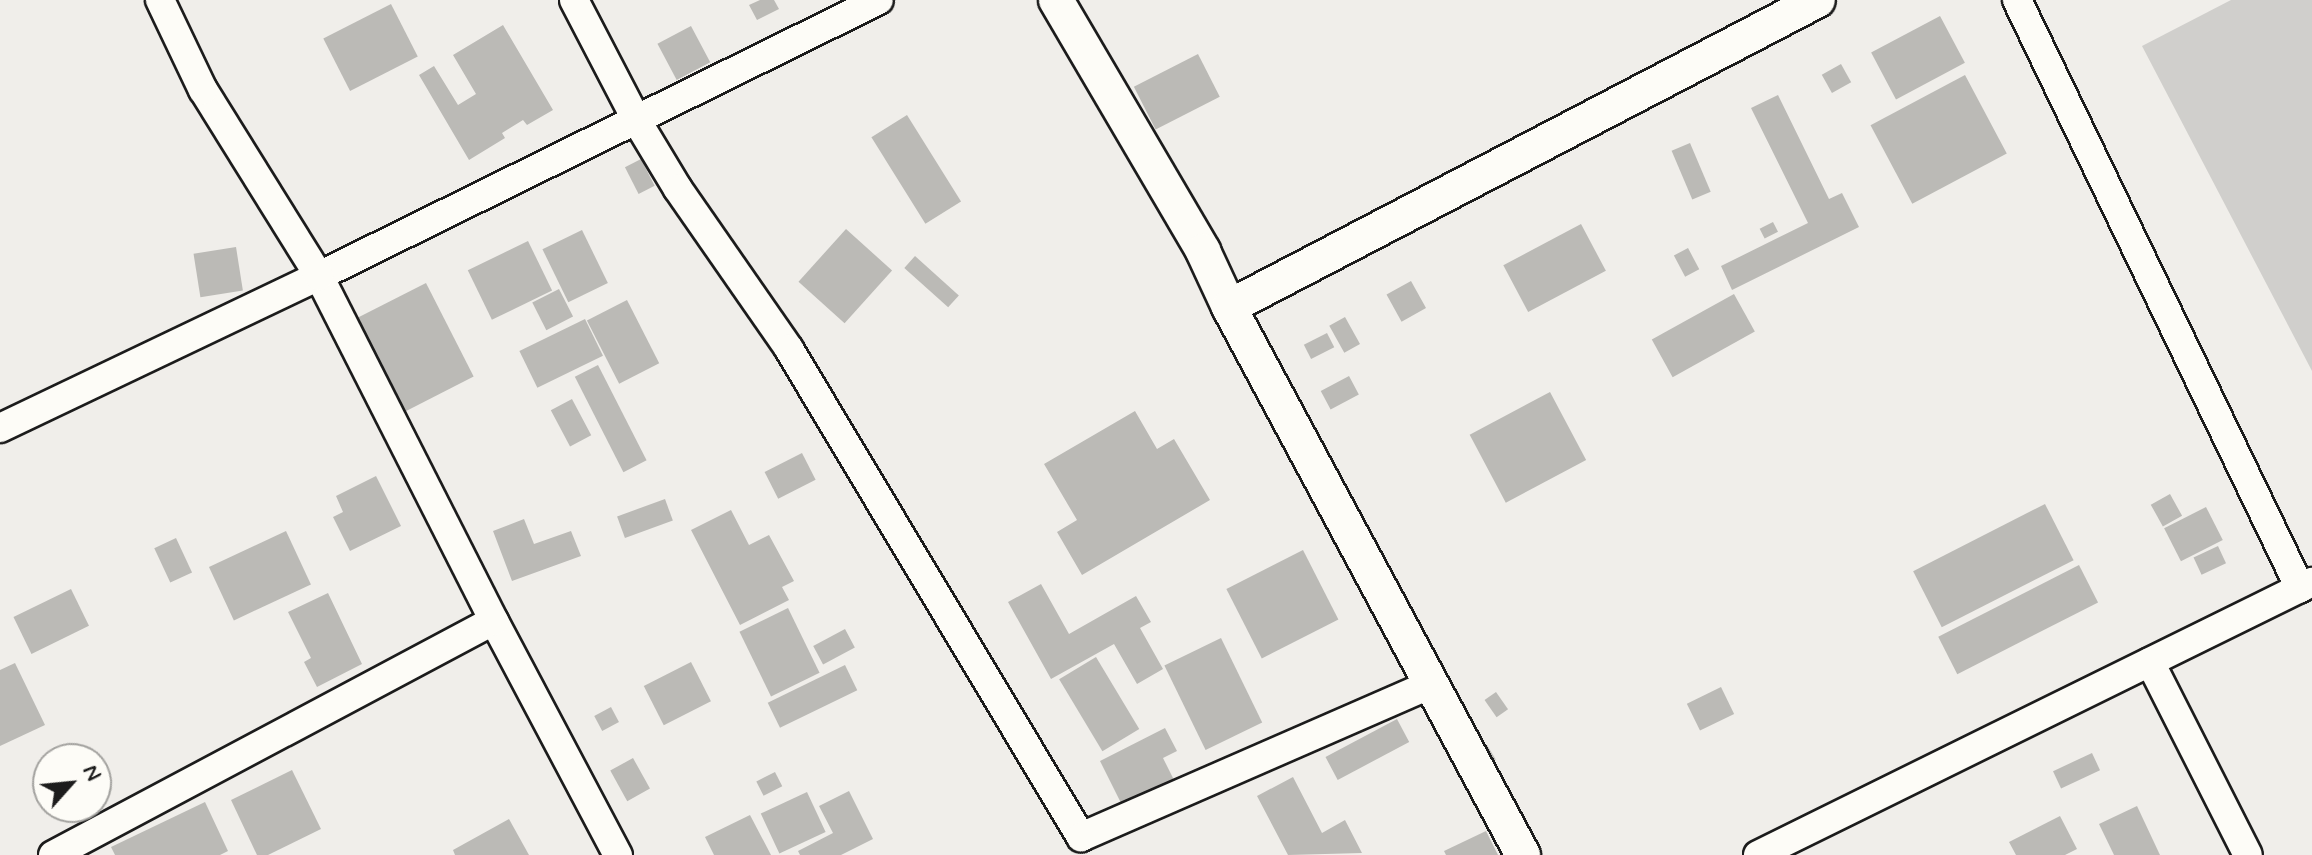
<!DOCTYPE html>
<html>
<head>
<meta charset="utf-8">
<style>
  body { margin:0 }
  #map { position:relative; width:2312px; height:855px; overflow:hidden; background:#f0eeea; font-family:Mynerve,sans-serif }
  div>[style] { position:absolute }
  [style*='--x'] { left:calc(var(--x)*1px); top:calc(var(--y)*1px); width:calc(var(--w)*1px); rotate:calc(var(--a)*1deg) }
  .green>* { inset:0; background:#d0cfcc }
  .building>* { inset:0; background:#bbbab6; transform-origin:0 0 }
  .roads { filter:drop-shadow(2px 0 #1c1c1c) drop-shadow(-2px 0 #1c1c1c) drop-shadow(0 2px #1c1c1c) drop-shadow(0 -2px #1c1c1c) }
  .minor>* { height:28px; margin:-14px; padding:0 14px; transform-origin:14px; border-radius:14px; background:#fdfcf7 }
  .tertiary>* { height:34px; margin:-17px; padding:0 17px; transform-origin:17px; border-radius:17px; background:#fdfcf7 }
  span { translate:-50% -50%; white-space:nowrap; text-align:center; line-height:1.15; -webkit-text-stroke:8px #fdfcf7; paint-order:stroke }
  .north { position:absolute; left:32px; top:743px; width:80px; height:80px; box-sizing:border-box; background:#fdfcf7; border:2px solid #a3a29f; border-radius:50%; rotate:63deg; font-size:22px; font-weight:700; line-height:32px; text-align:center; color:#1c1c1c }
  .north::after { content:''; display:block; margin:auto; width:28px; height:36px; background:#1c1c1c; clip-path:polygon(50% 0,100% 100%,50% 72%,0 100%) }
</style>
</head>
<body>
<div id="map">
  <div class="green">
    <div style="clip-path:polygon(2231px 0,2312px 0,2312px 371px,2142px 46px)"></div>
  </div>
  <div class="building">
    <div style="clip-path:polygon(760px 0,774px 0,779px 9px,757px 20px,749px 5px)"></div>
    <div style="left:391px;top:4px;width:59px;height:76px;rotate:63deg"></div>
    <div style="left:1940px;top:16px;width:53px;height:78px;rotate:62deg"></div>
    <div style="clip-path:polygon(503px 25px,553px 110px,527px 125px,523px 120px,502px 133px,505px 138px,469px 160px,419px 75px,434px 66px,458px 105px,476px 94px,453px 55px)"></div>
    <div style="left:691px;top:26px;width:41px;height:38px;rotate:62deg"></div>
    <div style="left:1198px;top:54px;width:48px;height:72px;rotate:63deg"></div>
    <div style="left:1841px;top:64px;width:21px;height:22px;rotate:61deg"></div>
    <div style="left:1965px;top:75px;width:89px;height:107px;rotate:62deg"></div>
    <div style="clip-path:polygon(1778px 95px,1829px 199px,1842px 193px,1859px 227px,1732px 290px,1721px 266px,1808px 223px,1751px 108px)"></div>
    <div style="left:907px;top:115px;width:102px;height:42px;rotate:58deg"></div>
    <div style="left:1690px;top:143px;width:53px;height:20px;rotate:67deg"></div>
    <div style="left:641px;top:159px;width:30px;height:18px;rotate:63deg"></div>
    <div style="left:1773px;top:222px;width:11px;height:15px;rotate:63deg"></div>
    <div style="left:1581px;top:224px;width:53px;height:88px;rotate:62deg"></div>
    <div style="left:846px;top:229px;width:62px;height:71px;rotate:42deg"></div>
    <div style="left:582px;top:230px;width:59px;height:44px;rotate:64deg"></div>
    <div style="left:528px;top:241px;width:55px;height:67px;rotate:64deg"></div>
    <div style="left:236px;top:247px;width:44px;height:43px;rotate:81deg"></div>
    <div style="left:1688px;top:248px;width:24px;height:16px;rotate:62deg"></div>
    <div style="left:915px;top:256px;width:59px;height:16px;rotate:42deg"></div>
    <div style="left:1411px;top:281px;width:31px;height:28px;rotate:61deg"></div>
    <div style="left:426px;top:283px;width:105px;height:79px;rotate:63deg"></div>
    <div style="left:559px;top:289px;width:31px;height:30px;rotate:63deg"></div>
    <div style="left:1734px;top:294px;width:43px;height:94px;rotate:61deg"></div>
    <div style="left:627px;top:300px;width:71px;height:45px;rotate:63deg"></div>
    <div style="left:1345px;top:317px;width:31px;height:18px;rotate:61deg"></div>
    <div style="left:585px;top:319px;width:41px;height:73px;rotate:64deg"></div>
    <div style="left:1327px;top:333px;width:16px;height:26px;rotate:63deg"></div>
    <div style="left:598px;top:365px;width:107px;height:26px;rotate:63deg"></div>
    <div style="left:1349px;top:376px;width:21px;height:32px;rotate:62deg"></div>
    <div style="left:1550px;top:392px;width:77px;height:91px;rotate:62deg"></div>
    <div style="left:572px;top:399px;width:41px;height:24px;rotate:62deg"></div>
    <div style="clip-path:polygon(1135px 411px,1157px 449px,1174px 439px,1210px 500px,1082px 575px,1057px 532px,1077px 520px,1044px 464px)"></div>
    <div style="left:802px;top:453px;width:30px;height:42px;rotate:63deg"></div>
    <div style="clip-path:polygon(376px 476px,401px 526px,350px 551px,333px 517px,343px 512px,336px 496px)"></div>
    <div style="left:2170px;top:494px;width:25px;height:22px;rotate:61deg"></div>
    <div style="left:665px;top:499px;width:23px;height:51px;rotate:70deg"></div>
    <div style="left:2045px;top:504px;width:63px;height:148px;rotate:63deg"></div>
    <div style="left:2206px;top:507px;width:37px;height:47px;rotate:63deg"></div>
    <div style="clip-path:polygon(731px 510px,749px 545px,769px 535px,794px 581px,782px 587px,789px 600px,740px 625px,691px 530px)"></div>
    <div style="clip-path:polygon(524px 519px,534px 544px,571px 531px,581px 556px,512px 581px,493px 531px)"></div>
    <div style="left:286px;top:531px;width:59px;height:85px;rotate:65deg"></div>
    <div style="left:176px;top:538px;width:38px;height:24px;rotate:65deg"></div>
    <div style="left:2218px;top:546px;width:19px;height:27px;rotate:65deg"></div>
    <div style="left:1303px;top:550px;width:78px;height:86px;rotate:63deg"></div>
    <div style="left:2079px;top:565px;width:42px;height:158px;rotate:63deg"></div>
    <div style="clip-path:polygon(1041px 584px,1069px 634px,1136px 596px,1151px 622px,1140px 628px,1163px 669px,1137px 684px,1114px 644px,1051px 679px,1008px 602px)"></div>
    <div style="left:71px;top:589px;width:41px;height:64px;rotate:64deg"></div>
    <div style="clip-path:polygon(328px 593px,362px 664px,317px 687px,304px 662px,311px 658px,288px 612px)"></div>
    <div style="left:788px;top:608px;width:72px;height:54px;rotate:64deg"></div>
    <div style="left:845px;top:629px;width:21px;height:36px;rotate:62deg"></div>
    <div style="left:1221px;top:638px;width:94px;height:63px;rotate:64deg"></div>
    <div style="left:1096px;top:657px;width:84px;height:43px;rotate:59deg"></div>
    <div style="left:691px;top:662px;width:44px;height:53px;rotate:63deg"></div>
    <div style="clip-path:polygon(15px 663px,45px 725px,0 746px,0 670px)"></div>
    <div style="left:845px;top:665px;width:28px;height:86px;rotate:64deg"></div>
    <div style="left:1721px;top:687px;width:30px;height:38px;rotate:64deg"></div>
    <div style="left:1496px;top:692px;width:21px;height:14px;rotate:55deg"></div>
    <div style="left:611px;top:707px;width:17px;height:19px;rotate:62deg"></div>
    <div style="left:1397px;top:719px;width:26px;height:81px;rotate:62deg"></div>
    <div style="clip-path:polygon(1165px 728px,1177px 751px,1163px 758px,1175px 782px,1124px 809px,1100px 761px)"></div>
    <div style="left:1487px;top:745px;width:17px;height:17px;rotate:59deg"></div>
    <div style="left:2092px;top:753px;width:19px;height:43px;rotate:65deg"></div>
    <div style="left:633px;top:758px;width:35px;height:26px;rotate:61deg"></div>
    <div style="clip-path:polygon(292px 770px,321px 829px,268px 855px,257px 855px,231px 800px)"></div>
    <div style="left:775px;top:772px;width:16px;height:21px;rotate:63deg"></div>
    <div style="clip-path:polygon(1293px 777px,1322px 833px,1345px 820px,1362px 853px,1288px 855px,1257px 796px)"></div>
    <div style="clip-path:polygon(849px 791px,873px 839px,841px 855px,800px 855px,798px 851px,833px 833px,819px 806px)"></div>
    <div style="left:807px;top:792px;width:44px;height:51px;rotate:65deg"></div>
    <div style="clip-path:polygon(205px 802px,228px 851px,220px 855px,115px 855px,111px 847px)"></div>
    <div style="clip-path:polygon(2137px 806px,2160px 855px,2114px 855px,2099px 824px)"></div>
    <div style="clip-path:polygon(750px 815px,771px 855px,714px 855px,705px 837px)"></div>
    <div style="clip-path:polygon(2060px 816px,2077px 849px,2065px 855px,2016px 855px,2009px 842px)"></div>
    <div style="clip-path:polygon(509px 819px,529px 855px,455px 855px,453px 850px)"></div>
    <div style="clip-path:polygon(1486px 831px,1498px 855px,1446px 855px,1444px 851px)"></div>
  </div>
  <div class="roads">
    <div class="minor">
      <div style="--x:574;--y:0;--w:136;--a:62.5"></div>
      <div style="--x:637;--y:121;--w:79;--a:58.9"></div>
      <div style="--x:678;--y:189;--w:195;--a:55.2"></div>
      <div style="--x:789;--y:349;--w:569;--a:59.11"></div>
      <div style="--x:1081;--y:837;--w:383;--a:-23.6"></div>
      <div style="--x:2017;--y:0;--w:653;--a:64.3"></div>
      <div style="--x:0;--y:428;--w:353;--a:-25.5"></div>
      <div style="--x:319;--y:276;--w:624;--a:-26.24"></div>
      <div style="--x:494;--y:621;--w:265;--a:62.1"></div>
      <div style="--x:2150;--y:662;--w:216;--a:63.1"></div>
      <div style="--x:53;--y:855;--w:499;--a:-28"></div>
      <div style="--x:494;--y:621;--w:387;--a:-116.9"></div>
      <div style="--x:319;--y:276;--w:219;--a:-121.9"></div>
      <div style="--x:203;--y:90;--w:100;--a:-115.5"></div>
      <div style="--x:1758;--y:855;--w:618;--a:-26.23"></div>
    </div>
    <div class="tertiary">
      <div style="--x:1056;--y:0;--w:291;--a:59.6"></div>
      <div style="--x:1203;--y:251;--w:62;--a:65.1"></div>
      <div style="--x:1229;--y:307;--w:622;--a:61.79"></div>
      <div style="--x:1229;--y:307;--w:664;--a:-27.53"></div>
    </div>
  </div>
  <div class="north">N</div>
</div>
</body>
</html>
